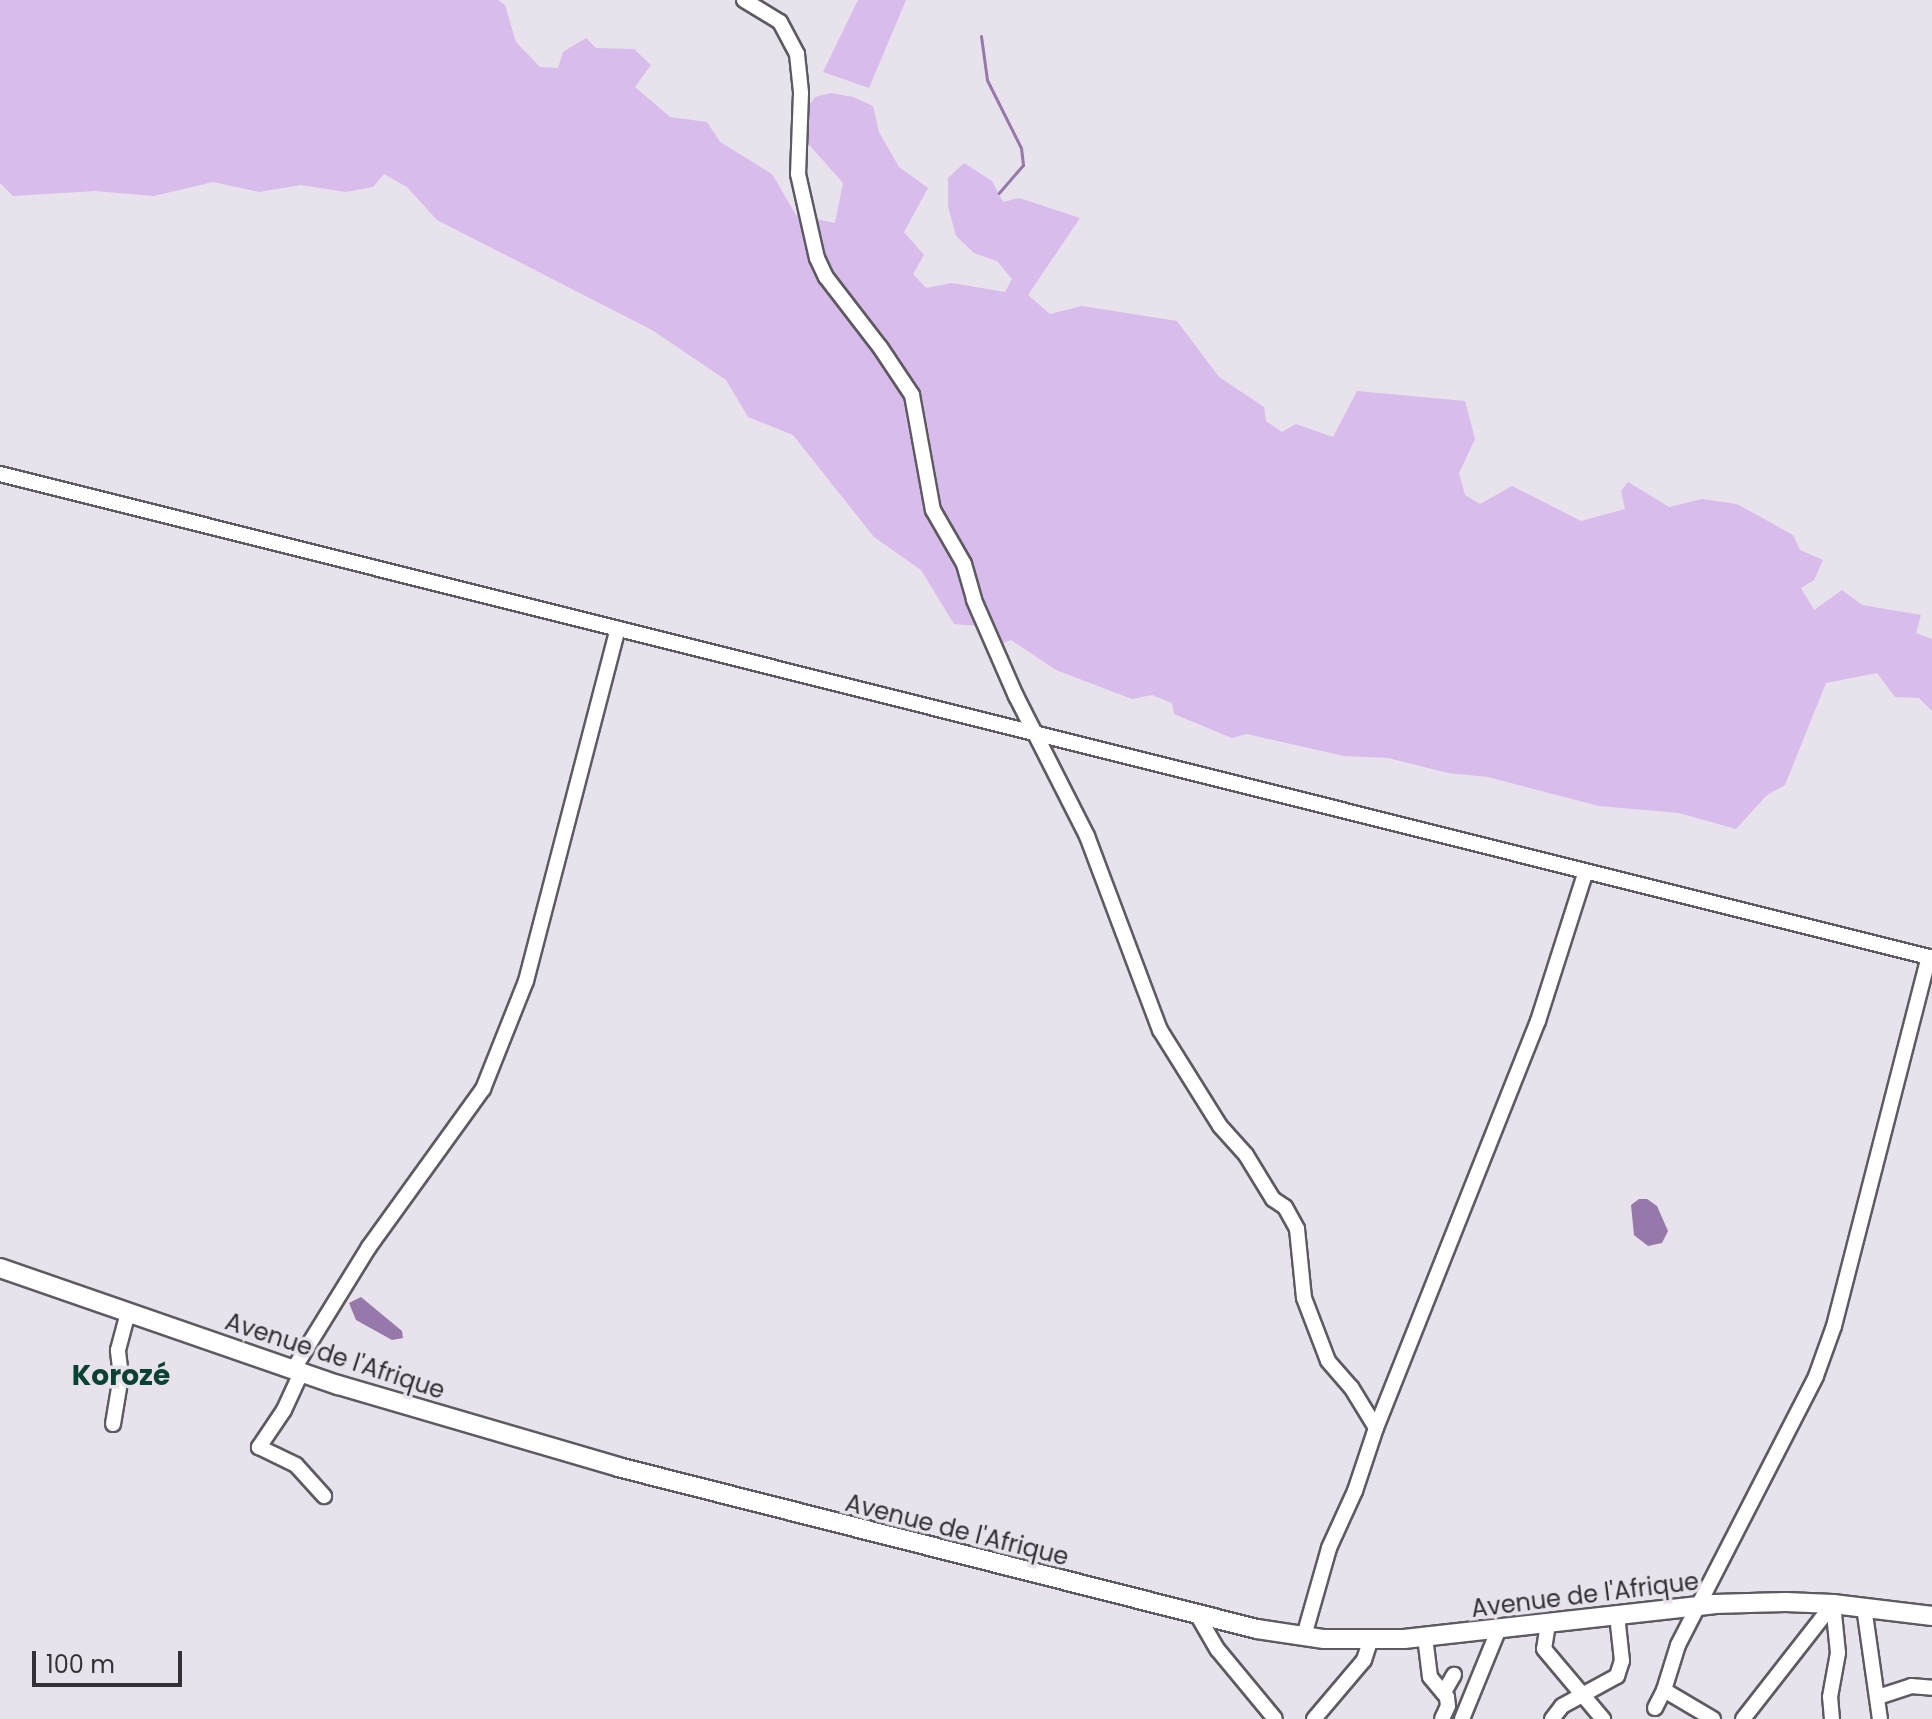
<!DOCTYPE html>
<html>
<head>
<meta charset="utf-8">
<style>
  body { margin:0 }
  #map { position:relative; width:1932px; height:1719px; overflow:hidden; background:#e7e2eb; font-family:Poppins,sans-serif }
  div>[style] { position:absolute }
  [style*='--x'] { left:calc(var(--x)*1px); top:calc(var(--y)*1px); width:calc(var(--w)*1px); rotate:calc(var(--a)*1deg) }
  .green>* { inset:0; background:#d8bcec }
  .water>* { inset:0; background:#9679aa }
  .stream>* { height:3px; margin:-1.5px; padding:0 1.5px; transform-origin:1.5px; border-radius:1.5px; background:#9679aa }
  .roads { filter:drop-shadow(2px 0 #5e5a61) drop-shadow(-2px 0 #5e5a61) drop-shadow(0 2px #5e5a61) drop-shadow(0 -2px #5e5a61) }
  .minor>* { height:14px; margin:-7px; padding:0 7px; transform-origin:7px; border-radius:7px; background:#fff }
  .major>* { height:18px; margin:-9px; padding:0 9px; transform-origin:9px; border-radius:9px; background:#fff }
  span { translate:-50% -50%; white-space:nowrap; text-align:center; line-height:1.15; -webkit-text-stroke:7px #e7e2eb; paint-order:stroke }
  .street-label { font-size:24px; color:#333134 }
  .quarter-label { font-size:28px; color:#0b4133; font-weight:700 }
  .scale { position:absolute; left:32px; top:1651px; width:150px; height:36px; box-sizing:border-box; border:4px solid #333134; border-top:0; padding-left:10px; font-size:24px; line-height:28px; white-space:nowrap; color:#333134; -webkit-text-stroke:6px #e7e2eb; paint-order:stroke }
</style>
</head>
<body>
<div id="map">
  <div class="green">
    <div style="clip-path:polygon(0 0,498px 0,505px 5px,516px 42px,540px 67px,558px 68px,563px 52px,586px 38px,596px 48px,634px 49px,651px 65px,635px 87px,670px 117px,707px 122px,720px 142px,772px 174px,796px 215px,835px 223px,843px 183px,805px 140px,806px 110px,815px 97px,831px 93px,853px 97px,873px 106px,879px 132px,899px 167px,928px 188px,904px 232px,924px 255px,913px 274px,926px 288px,952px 283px,1005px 292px,1012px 279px,997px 261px,974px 253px,956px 236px,948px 206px,948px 178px,964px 163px,992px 181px,1003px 202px,1019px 198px,1080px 218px,1028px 295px,1050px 314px,1082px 306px,1177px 321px,1219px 377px,1264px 407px,1266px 421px,1282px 432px,1296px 424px,1333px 437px,1357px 391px,1465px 401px,1475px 439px,1459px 473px,1465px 495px,1480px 504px,1512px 486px,1581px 521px,1625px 509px,1621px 491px,1628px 482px,1669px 507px,1702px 499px,1737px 504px,1793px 535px,1800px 550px,1823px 560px,1814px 580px,1801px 588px,1814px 610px,1842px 590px,1862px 605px,1921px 615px,1916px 633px,1932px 639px,1932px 711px,1919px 698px,1895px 697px,1877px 673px,1826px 683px,1785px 785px,1767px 795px,1736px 829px,1679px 813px,1599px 806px,1488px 777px,1448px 773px,1388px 758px,1344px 756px,1247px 734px,1232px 738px,1174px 714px,1172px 703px,1152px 695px,1132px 699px,1056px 670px,1011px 640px,993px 647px,980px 626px,954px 624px,921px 570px,874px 537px,793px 435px,748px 417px,726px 380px,652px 330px,437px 220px,407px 187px,384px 174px,373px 187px,346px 192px,301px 185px,259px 192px,213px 182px,154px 196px,95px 191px,13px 196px,0 183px)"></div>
    <div style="clip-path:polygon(858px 0,906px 0,869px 88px,823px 72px)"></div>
  </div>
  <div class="water">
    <div style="clip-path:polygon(1639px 1199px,1647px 1199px,1657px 1206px,1668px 1231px,1662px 1243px,1648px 1246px,1634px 1235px,1631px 1205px)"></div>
    <div style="clip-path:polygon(361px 1297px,402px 1331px,403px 1338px,392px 1340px,356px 1320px,349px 1303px)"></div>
  </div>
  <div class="stream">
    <div style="--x:981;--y:36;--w:44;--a:82.2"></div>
    <div style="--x:987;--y:80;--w:76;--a:63.4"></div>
    <div style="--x:1021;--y:148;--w:17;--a:83"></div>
    <div style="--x:1023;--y:165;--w:37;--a:131"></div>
  </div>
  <div class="roads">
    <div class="minor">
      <div style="--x:744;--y:0;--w:42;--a:31.4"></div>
      <div style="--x:780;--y:22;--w:36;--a:62"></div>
      <div style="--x:797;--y:54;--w:39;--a:84"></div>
      <div style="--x:801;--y:93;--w:81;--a:92.1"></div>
      <div style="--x:798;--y:174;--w:86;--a:77.3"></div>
      <div style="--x:817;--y:258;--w:21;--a:65"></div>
      <div style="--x:826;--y:277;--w:88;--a:52.4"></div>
      <div style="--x:880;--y:347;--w:58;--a:56.3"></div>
      <div style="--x:912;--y:395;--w:117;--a:79.7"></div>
      <div style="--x:933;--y:510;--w:62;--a:60.1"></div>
      <div style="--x:964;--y:564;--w:37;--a:74"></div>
      <div style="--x:974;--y:600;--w:105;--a:66.4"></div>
      <div style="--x:1016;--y:696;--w:157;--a:63.1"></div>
      <div style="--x:1087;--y:836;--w:207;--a:69.4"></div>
      <div style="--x:1160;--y:1030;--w:113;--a:58"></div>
      <div style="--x:1220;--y:1126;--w:39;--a:48"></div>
      <div style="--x:1246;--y:1155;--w:52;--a:58.5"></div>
      <div style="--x:1273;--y:1199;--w:14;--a:34"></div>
      <div style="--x:1285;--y:1207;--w:25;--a:61"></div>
      <div style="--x:1297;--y:1229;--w:69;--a:84.2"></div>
      <div style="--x:1304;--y:1298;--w:67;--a:69.1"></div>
      <div style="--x:1328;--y:1361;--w:35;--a:49"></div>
      <div style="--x:1351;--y:1387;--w:48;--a:58.6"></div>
      <div style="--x:0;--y:474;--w:1992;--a:14.06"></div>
      <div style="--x:293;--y:1370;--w:145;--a:-58.3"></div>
      <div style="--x:369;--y:1247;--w:195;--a:-54.2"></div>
      <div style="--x:483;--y:1089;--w:116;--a:-68.3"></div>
      <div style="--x:526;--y:981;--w:364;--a:-75.4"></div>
      <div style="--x:301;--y:1373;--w:41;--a:114.7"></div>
      <div style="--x:284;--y:1410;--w:45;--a:124"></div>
      <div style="--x:259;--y:1447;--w:41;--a:25.9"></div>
      <div style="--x:296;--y:1465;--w:42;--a:47.9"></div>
      <div style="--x:113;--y:1424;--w:49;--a:-80.5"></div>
      <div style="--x:121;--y:1376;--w:26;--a:-97"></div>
      <div style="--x:118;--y:1350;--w:38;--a:-75"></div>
      <div style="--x:1864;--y:1607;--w:113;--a:81.9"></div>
      <div style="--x:1198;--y:1616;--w:39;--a:60"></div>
      <div style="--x:1218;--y:1650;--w:89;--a:50.4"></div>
      <div style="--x:1548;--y:1624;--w:25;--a:99"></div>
      <div style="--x:1544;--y:1649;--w:92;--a:49.9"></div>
      <div style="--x:1304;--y:1636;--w:91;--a:-74.1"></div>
      <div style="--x:1329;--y:1548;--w:63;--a:-65.5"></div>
      <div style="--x:1355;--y:1491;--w:66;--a:-71.6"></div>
      <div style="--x:1376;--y:1428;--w:438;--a:-68.3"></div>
      <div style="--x:1538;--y:1021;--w:157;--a:-72.3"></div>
      <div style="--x:1425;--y:1637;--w:40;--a:82.9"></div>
      <div style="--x:1430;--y:1677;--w:26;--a:50"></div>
      <div style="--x:1447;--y:1697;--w:9;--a:84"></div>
      <div style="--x:1448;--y:1706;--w:14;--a:115"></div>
      <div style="--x:1444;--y:1692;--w:20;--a:-60"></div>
      <div style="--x:1878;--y:1697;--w:35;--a:-18"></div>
      <div style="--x:1911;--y:1686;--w:21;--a:5"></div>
      <div style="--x:1655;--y:1708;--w:20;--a:-63"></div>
      <div style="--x:1314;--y:1719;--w:77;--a:-49.7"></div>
      <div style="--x:1364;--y:1660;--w:22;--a:-72"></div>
      <div style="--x:1462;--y:1719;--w:95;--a:-67.8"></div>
      <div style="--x:1552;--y:1719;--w:16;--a:-52"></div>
      <div style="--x:1562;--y:1706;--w:63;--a:-28.6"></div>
      <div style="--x:1617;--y:1676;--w:16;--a:-72"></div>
      <div style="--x:1622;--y:1661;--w:46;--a:-96.2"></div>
      <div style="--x:1713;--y:1719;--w:57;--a:-149.4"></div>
      <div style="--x:1664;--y:1690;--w:47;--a:-72.7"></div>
      <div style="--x:1678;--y:1645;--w:302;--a:-62.8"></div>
      <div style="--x:1816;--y:1376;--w:53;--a:-70.2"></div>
      <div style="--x:1834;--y:1326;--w:381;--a:-75.6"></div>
      <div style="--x:1743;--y:1719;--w:146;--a:-52"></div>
      <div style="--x:1832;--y:1719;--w:22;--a:-95"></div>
      <div style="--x:1830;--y:1697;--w:45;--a:-79.7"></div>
      <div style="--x:1838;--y:1653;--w:49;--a:-95.8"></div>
    </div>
    <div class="major">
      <div style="--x:0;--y:1268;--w:358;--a:19.1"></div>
      <div style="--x:338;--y:1385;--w:292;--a:16.3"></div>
      <div style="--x:618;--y:1467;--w:659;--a:14.23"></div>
      <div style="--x:1257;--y:1629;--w:68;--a:8.5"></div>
      <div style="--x:1324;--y:1639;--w:80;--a:0"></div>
      <div style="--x:1404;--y:1639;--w:312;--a:-6.4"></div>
      <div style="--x:1714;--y:1604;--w:72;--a:-1.6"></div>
      <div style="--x:1786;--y:1602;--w:47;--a:2.4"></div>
      <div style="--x:1833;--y:1604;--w:100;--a:6.9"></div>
    </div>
  </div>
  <div class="street-label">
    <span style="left:335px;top:1356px;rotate:18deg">Avenue de l'Afrique</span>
    <span style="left:957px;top:1530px;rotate:14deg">Avenue de l'Afrique</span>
    <span style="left:1585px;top:1595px;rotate:-7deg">Avenue de l'Afrique</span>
  </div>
  <div class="quarter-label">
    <span style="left:121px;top:1376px">Korozé</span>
  </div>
  <div class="scale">100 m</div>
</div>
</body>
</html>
